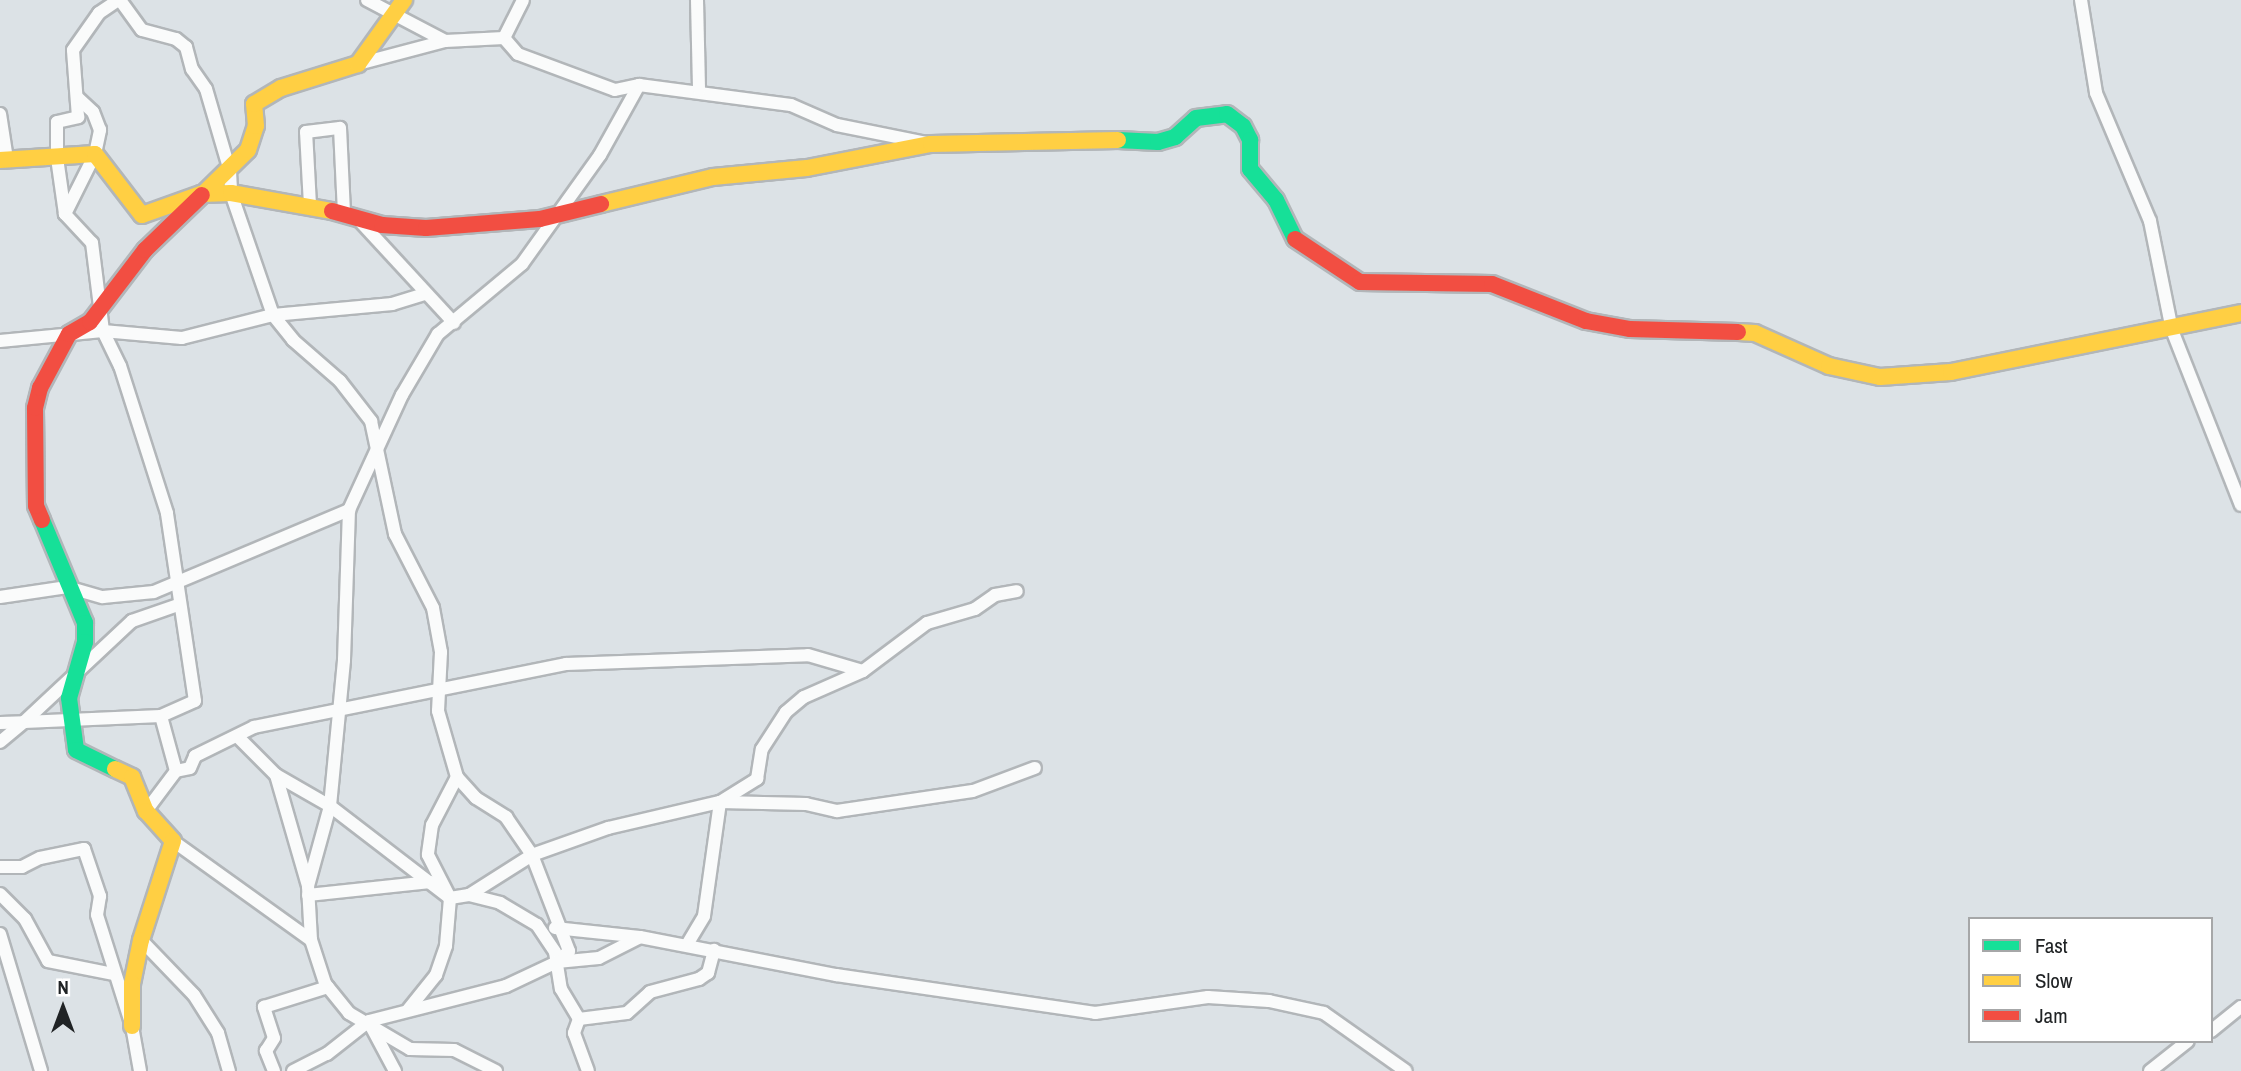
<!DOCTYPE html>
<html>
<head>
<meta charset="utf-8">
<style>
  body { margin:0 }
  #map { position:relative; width:2241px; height:1071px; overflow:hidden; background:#dce2e6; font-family:"Archivo Narrow",sans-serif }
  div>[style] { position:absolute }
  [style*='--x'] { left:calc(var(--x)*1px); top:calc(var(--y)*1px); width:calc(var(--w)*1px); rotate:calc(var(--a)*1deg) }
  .roads { filter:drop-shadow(2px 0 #b2b6b9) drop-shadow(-2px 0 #b2b6b9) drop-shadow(0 2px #b2b6b9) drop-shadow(0 -2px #b2b6b9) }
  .street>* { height:12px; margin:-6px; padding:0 6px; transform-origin:6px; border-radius:6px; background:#fafbfb }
  .fast>* { height:16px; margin:-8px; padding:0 8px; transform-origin:8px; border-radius:8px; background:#16e098 }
  .slow>* { height:16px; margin:-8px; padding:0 8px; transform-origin:8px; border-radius:8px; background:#ffcf43 }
  .jam>* { height:16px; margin:-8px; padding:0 8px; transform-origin:8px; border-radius:8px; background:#f24e42 }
  span { translate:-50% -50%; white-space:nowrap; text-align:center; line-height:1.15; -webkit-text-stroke:5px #fff; paint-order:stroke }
  .legend { position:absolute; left:1968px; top:917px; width:245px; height:126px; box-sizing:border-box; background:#fff; border:2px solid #a6a7a8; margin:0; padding:9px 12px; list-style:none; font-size:21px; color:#202325 }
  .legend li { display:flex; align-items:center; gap:14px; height:35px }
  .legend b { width:35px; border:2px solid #a6a7a8 }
  .north { position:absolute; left:28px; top:973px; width:70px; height:70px; -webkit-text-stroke:5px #fff; paint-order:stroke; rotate:0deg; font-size:19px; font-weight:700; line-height:28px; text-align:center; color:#202325 }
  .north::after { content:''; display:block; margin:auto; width:24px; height:32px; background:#202325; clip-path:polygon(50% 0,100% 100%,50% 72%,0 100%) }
</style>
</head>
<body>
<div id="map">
  <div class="roads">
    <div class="street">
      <div style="--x:120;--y:0;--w:37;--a:54"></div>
      <div style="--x:142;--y:30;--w:35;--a:15"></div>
      <div style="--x:176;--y:39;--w:13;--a:39"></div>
      <div style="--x:186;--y:47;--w:23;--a:75"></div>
      <div style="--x:192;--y:69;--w:24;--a:55"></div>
      <div style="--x:206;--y:89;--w:85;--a:73.7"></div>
      <div style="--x:230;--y:171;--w:22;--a:87"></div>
      <div style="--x:231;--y:193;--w:129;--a:71"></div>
      <div style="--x:273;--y:315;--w:32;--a:51"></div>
      <div style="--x:293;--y:340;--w:62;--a:41.1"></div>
      <div style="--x:340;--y:381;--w:51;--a:52.2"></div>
      <div style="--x:371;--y:421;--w:116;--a:78"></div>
      <div style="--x:395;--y:534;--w:83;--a:62.8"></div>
      <div style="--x:433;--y:608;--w:45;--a:79.7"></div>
      <div style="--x:441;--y:652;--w:59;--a:92.9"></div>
      <div style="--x:438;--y:711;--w:69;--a:73.9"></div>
      <div style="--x:457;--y:777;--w:54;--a:117.5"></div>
      <div style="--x:432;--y:825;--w:30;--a:98"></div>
      <div style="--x:428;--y:855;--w:48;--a:62.9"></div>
      <div style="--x:450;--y:898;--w:48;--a:94.8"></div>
      <div style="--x:446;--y:946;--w:31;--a:109"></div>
      <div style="--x:436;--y:975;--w:45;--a:128.7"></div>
      <div style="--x:367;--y:0;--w:88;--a:27.7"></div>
      <div style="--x:445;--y:41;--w:59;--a:-2.9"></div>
      <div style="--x:504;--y:38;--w:21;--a:49"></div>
      <div style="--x:518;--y:54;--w:103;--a:20.4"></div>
      <div style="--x:615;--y:90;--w:25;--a:-12"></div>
      <div style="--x:639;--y:85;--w:153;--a:7.5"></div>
      <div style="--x:791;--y:105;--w:50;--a:23.5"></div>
      <div style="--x:837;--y:125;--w:92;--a:11.3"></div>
      <div style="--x:697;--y:0;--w:91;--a:88.7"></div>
      <div style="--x:2081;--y:0;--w:94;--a:80.8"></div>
      <div style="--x:2096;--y:93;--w:139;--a:67.1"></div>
      <div style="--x:2150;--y:221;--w:111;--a:78.6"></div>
      <div style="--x:2172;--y:330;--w:188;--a:68.5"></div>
      <div style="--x:504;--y:38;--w:42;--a:-63.4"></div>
      <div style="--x:358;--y:64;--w:90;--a:-14.8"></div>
      <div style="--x:0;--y:114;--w:46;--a:81.2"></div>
      <div style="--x:310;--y:205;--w:73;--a:-93.1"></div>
      <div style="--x:306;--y:132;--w:34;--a:-7"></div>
      <div style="--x:340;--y:128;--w:85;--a:87.3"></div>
      <div style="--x:65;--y:214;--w:67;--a:-63.4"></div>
      <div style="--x:95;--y:154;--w:25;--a:-78"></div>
      <div style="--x:100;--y:130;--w:19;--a:-111"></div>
      <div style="--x:93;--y:112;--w:21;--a:-137"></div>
      <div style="--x:359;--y:220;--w:140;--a:47.3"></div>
      <div style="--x:0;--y:341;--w:103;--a:-5.5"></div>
      <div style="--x:103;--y:331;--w:79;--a:5.1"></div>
      <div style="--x:182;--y:338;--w:94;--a:-14.2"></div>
      <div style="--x:273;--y:315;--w:120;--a:-5.3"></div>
      <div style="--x:392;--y:304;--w:34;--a:-17"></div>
      <div style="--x:0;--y:597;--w:68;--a:-8.5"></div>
      <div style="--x:67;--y:587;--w:37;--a:16"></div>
      <div style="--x:103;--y:597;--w:51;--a:-5.6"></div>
      <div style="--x:154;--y:592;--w:212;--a:-22.8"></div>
      <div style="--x:0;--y:723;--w:24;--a:-2"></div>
      <div style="--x:24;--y:722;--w:148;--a:-43.1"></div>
      <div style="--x:132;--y:621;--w:49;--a:-19.2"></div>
      <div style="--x:237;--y:736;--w:55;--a:45"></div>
      <div style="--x:276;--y:775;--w:116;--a:73.9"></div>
      <div style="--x:0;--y:742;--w:31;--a:-40"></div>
      <div style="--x:24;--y:722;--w:137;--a:-2.5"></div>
      <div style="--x:161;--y:716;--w:37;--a:-24"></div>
      <div style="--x:195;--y:701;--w:190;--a:-98.5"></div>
      <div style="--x:167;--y:513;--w:154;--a:-107.7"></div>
      <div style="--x:120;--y:366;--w:39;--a:-116"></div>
      <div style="--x:103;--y:331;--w:89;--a:-97.1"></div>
      <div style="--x:92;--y:243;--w:40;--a:-133"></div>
      <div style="--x:65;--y:214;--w:57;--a:-98.1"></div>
      <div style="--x:57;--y:158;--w:36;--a:-90"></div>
      <div style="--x:57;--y:122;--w:22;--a:-13"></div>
      <div style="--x:78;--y:117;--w:67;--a:-94.3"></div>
      <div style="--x:73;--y:50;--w:45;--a:-54.9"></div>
      <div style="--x:99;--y:13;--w:23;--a:-34"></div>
      <div style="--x:176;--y:771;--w:14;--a:-12"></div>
      <div style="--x:190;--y:768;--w:13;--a:-67"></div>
      <div style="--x:195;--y:756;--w:66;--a:-26.2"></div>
      <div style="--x:254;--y:727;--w:318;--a:-11.4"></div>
      <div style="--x:566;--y:664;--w:242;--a:-2.1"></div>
      <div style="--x:808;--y:655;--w:57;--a:16.2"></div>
      <div style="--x:276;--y:775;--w:62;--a:29.9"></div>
      <div style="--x:330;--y:806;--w:151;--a:37.5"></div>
      <div style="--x:450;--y:898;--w:19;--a:-9"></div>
      <div style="--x:469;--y:895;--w:32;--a:14"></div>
      <div style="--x:500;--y:903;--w:43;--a:30.7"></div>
      <div style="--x:537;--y:925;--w:32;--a:56"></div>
      <div style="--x:555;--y:952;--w:37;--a:81"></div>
      <div style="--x:561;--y:989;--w:35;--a:59"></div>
      <div style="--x:579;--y:1019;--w:15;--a:110"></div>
      <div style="--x:574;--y:1033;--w:40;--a:69.8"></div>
      <div style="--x:457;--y:777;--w:28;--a:48"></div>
      <div style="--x:476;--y:798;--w:36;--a:32"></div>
      <div style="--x:506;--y:817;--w:46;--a:55.6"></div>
      <div style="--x:532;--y:855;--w:103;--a:68.9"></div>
      <div style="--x:569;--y:951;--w:16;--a:137"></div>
      <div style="--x:146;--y:811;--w:50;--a:-53.1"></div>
      <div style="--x:176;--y:771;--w:57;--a:-105.3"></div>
      <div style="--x:173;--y:841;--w:170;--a:35.7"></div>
      <div style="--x:0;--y:867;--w:22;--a:0"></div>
      <div style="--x:22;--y:867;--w:20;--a:-27"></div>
      <div style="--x:40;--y:858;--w:45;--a:-11.6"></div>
      <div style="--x:84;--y:849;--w:50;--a:71.2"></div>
      <div style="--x:100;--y:896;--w:19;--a:99"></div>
      <div style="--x:97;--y:915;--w:116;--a:72.5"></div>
      <div style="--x:132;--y:1026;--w:46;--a:79.9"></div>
      <div style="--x:0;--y:894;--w:35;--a:45"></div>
      <div style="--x:25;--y:919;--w:48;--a:61.3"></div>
      <div style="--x:48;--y:961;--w:66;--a:11.3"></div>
      <div style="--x:308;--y:895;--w:123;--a:-6.1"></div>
      <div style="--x:469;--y:895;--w:75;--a:-32.4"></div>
      <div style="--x:532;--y:855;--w:81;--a:-19.6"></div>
      <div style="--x:608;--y:828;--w:115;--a:-13.1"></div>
      <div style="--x:720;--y:802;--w:44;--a:-31.9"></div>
      <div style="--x:757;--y:779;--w:30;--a:-81"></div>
      <div style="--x:762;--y:749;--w:44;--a:-57"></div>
      <div style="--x:786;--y:712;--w:23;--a:-40"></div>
      <div style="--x:804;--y:697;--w:64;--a:-23.8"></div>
      <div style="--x:863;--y:671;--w:80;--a:-36.9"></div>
      <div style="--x:927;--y:623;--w:50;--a:-16.3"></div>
      <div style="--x:975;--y:609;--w:24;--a:-35"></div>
      <div style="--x:995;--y:595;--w:22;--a:-10"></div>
      <div style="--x:555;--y:928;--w:85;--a:6"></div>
      <div style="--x:0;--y:934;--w:143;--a:73.3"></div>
      <div style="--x:141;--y:940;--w:76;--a:46.1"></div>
      <div style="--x:194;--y:995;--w:45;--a:57.7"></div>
      <div style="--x:218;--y:1033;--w:40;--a:74"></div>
      <div style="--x:688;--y:943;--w:31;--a:-59"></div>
      <div style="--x:704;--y:916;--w:115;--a:-82"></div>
      <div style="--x:720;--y:802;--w:86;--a:1.3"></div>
      <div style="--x:806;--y:804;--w:32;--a:13"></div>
      <div style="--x:837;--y:811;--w:137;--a:-8.4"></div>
      <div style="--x:973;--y:791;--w:66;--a:-20.4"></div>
      <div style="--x:579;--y:1019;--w:48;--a:-7.1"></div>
      <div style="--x:627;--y:1013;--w:31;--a:-42"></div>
      <div style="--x:650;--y:992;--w:51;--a:-14.9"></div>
      <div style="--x:699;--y:979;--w:11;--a:-34"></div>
      <div style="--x:708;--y:973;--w:24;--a:-75"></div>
      <div style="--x:372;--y:1028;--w:49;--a:61.9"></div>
      <div style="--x:2211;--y:1031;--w:38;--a:-39"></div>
      <div style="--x:274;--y:1071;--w:22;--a:-112"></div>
      <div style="--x:266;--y:1051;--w:15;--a:-58"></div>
      <div style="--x:274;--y:1038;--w:33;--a:-108"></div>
      <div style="--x:264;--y:1007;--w:67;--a:-17.4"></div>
      <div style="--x:293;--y:1071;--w:38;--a:-27"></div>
      <div style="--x:327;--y:1054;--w:53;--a:-38.2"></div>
      <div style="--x:369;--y:1021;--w:141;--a:-14.3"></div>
      <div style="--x:506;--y:986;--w:56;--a:-25.2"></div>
      <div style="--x:557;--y:962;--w:42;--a:-5.4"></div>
      <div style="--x:599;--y:958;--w:46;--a:-27.1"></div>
      <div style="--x:640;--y:937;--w:200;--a:11"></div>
      <div style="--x:836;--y:975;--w:262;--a:8.3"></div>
      <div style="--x:1095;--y:1013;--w:114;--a:-8.1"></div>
      <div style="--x:1208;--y:997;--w:61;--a:3.8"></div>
      <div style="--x:1269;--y:1001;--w:56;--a:12.3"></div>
      <div style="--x:1324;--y:1013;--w:100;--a:35.3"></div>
      <div style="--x:496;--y:1071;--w:47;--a:-153.4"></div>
      <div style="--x:454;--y:1050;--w:44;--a:-178.7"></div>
      <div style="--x:410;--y:1049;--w:71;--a:-149.5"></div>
      <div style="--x:349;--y:1013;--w:38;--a:-129"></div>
      <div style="--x:325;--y:983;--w:45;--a:-108"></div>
      <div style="--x:311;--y:940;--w:54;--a:-93.2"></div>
      <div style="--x:308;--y:886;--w:83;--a:-74.6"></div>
      <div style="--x:330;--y:806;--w:147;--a:-84.5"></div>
      <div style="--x:344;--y:660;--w:150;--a:-88.1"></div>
      <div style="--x:349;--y:510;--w:127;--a:-65.3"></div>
      <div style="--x:402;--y:395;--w:71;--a:-59.5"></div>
      <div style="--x:438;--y:334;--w:109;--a:-39.8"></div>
      <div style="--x:522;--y:264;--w:134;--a:-54.4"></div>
      <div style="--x:600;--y:155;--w:80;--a:-60.9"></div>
      <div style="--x:2150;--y:1071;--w:48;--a:-38.3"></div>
    </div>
    <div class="fast">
      <div style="--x:1118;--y:140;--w:40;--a:2.9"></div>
      <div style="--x:1158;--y:142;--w:18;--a:-16"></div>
      <div style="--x:1175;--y:137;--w:28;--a:-42"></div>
      <div style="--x:1196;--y:118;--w:31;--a:-7"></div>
      <div style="--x:1227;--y:114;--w:20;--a:37"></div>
      <div style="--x:1243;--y:126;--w:16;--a:63"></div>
      <div style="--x:1250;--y:140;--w:29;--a:90"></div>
      <div style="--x:1250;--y:169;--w:40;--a:50"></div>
      <div style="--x:1276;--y:200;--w:43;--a:64"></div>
      <div style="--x:42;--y:520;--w:112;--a:67.3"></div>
      <div style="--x:85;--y:623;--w:19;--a:90"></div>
      <div style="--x:85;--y:642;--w:58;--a:105.9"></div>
      <div style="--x:69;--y:698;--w:52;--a:82.3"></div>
      <div style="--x:76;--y:750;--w:43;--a:26"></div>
    </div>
    <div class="slow">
      <div style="--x:0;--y:160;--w:95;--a:-3.6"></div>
      <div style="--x:95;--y:154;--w:77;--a:52.4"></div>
      <div style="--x:142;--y:215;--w:63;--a:-19.6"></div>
      <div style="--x:201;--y:194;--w:30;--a:-2"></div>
      <div style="--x:231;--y:193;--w:103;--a:10.1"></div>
      <div style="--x:202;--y:195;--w:64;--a:-44.4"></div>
      <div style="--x:248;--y:150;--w:25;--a:-72"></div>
      <div style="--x:256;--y:126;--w:22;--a:-95"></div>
      <div style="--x:254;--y:104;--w:31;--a:-31"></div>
      <div style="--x:281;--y:88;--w:81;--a:-17.3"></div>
      <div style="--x:358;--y:64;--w:79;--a:-54.3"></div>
      <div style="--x:601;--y:204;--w:115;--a:-13.6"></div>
      <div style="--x:713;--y:177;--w:94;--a:-5.5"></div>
      <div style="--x:807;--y:168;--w:126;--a:-11"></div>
      <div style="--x:931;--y:144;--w:187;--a:-1.2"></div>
      <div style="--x:1738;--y:332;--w:17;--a:3"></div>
      <div style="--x:1755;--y:333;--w:81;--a:24"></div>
      <div style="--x:1829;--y:366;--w:52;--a:12.2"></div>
      <div style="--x:1880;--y:377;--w:71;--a:-4"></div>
      <div style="--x:1951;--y:372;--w:296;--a:-11.5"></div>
      <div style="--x:115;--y:769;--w:19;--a:25"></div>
      <div style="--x:132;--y:777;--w:37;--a:68"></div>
      <div style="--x:146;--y:811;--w:40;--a:48"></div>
      <div style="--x:173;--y:841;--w:104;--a:107.9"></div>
      <div style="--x:141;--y:940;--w:45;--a:101.6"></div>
      <div style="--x:132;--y:984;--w:42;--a:90"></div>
    </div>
    <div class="jam">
      <div style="--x:332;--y:211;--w:52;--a:15.6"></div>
      <div style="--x:382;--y:225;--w:44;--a:3.9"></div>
      <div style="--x:426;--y:228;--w:114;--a:-4.5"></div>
      <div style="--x:540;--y:219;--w:63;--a:-13.8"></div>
      <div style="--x:1295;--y:239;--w:78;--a:33.5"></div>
      <div style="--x:1360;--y:282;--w:132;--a:0.9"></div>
      <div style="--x:1492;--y:284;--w:101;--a:21.5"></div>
      <div style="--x:1586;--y:321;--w:45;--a:10.3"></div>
      <div style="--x:1630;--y:329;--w:108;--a:1.6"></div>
      <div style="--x:42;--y:520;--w:15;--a:-113"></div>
      <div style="--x:36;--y:506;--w:98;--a:-90.6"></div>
      <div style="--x:35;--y:408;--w:21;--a:-76"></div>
      <div style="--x:40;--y:388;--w:61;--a:-61.8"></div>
      <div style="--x:69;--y:334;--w:24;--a:-30"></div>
      <div style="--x:90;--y:322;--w:91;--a:-52.6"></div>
      <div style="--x:145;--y:250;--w:79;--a:-44"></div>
    </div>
  </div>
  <ul class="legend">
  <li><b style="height:9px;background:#16e098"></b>Fast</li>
  <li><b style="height:9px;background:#ffcf43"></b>Slow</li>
  <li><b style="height:9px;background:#f24e42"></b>Jam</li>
  </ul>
  <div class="north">N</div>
</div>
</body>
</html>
